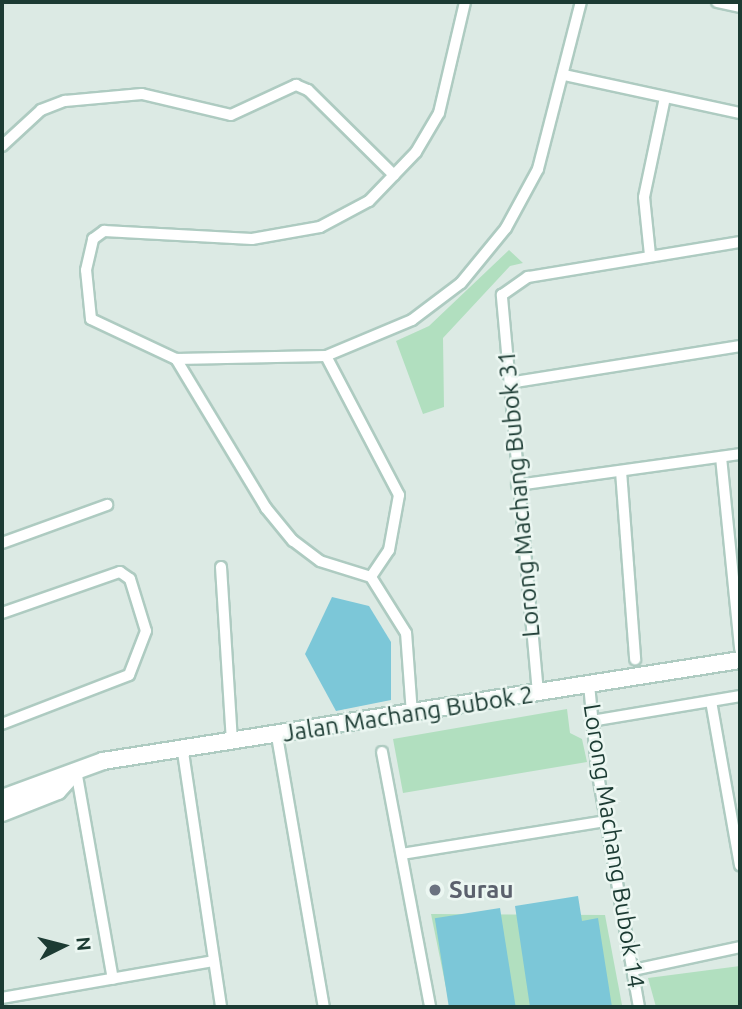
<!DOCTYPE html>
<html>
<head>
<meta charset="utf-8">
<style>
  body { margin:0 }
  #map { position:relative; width:742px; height:1009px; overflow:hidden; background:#dceae4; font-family:Ubuntu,sans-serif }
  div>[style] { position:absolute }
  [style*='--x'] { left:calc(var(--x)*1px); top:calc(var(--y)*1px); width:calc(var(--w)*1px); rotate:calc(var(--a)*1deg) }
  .green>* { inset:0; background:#b1dfbf }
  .water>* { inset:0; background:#7cc7d8; transform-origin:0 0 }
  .roads { filter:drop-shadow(2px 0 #aecbc1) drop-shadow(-2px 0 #aecbc1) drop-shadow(0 2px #aecbc1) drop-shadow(0 -2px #aecbc1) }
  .street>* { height:10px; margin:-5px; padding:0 5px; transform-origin:5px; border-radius:5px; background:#fff }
  .secondary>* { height:16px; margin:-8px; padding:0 8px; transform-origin:8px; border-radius:8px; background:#fff }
  .dots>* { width:19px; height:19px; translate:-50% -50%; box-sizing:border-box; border:4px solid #ecf7f2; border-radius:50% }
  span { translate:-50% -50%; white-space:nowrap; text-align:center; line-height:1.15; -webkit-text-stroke:5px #ecf7f2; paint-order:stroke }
  .street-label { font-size:24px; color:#1c3b33 }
  .worship-label { font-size:24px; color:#5b616d; font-weight:700 }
  .left { translate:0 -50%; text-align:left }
  .frame { position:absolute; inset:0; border:4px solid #1c3b33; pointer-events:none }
  .north { position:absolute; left:28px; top:911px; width:70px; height:70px; -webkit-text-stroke:5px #ecf7f2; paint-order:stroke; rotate:84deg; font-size:19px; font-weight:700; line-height:28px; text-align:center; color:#1c3b33 }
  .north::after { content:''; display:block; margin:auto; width:24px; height:32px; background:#1c3b33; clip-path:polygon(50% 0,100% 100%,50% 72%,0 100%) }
</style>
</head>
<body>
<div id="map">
  <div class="green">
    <div style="clip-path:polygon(509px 250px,523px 263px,510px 266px,443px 338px,444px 407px,423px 414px,396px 341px,429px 326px)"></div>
    <div style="clip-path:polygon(567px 709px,570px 733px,582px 739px,587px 762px,403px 793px,393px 739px)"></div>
    <div style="clip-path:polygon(431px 914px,605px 915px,622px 1005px,450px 1007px)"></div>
    <div style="clip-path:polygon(740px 966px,740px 1007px,656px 1007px,648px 978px)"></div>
  </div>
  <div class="water">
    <div style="clip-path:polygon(332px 597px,369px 606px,391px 642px,391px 700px,336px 711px,305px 654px)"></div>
    <div style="clip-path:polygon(578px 896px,582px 921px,598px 918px,612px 1007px,530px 1007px,515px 906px)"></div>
    <div style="left:500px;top:908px;width:100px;height:66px;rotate:81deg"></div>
  </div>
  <div class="roads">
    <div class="street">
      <div style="--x:717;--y:2;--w:24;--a:12"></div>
      <div style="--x:564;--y:75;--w:180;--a:12.2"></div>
      <div style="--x:2;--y:146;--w:53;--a:-42.7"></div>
      <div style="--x:41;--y:110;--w:26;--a:-21"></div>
      <div style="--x:65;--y:101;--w:77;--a:-5.2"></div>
      <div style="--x:142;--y:94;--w:91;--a:13.3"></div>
      <div style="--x:231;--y:115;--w:72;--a:-24.8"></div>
      <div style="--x:296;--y:85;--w:13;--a:23"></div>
      <div style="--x:308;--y:90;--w:121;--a:44.7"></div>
      <div style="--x:650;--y:255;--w:58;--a:-95.9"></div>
      <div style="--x:644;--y:197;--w:102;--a:-78.1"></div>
      <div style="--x:326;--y:356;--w:157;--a:62.3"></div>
      <div style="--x:399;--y:495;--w:56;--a:100.3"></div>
      <div style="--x:389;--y:550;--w:32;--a:124"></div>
      <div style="--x:176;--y:359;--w:150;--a:-1.1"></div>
      <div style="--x:326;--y:356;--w:93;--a:-22.7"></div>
      <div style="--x:412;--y:320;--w:61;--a:-37.1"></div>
      <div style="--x:461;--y:283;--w:71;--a:-50.7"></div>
      <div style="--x:506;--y:228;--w:67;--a:-61.5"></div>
      <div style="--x:538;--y:169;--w:172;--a:-75.6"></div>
      <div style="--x:509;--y:383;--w:234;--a:-9.1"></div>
      <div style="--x:721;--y:457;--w:193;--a:84.3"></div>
      <div style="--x:621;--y:471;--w:189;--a:85.7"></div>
      <div style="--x:517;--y:485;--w:225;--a:-7.9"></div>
      <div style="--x:2;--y:543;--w:112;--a:-19.9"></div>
      <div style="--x:221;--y:567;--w:176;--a:86.4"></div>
      <div style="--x:2;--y:613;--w:125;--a:-19.2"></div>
      <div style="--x:120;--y:572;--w:12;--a:35"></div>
      <div style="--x:130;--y:579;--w:54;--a:72.9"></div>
      <div style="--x:146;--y:631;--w:47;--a:111.1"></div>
      <div style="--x:129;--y:675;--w:136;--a:158.9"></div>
      <div style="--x:589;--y:684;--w:85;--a:84.6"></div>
      <div style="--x:597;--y:769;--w:242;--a:80"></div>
      <div style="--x:538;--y:693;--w:400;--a:-95.2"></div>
      <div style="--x:502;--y:295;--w:32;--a:-35"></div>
      <div style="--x:528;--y:277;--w:215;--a:-9.4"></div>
      <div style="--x:711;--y:701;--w:167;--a:80"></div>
      <div style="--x:412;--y:714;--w:81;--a:-94.2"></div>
      <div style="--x:406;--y:633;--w:66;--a:-122"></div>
      <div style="--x:371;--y:577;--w:53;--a:-162.6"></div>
      <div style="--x:320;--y:561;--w:34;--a:-143"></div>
      <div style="--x:293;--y:541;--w:43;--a:-129.3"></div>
      <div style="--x:266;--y:508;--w:174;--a:-121.1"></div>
      <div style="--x:176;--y:359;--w:94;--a:-154.8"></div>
      <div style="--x:91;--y:319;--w:49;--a:-95.8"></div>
      <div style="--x:86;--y:270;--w:32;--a:-77"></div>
      <div style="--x:93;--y:239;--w:14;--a:-36"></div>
      <div style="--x:104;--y:231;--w:148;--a:3.1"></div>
      <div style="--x:252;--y:239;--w:69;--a:-10"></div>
      <div style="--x:320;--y:227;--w:55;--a:-28"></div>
      <div style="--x:369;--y:201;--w:68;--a:-46.2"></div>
      <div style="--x:416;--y:152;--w:45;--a:-59.5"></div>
      <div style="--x:439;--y:113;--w:114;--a:-76.8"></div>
      <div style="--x:591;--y:721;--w:151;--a:-9.5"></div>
      <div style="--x:277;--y:736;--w:275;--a:80.2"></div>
      <div style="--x:183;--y:752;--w:258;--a:81.5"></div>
      <div style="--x:382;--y:752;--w:259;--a:79.3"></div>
      <div style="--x:76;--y:770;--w:212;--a:80"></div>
      <div style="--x:402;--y:854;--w:207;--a:-9.2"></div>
      <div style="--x:633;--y:970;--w:109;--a:-12.1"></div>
      <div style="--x:2;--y:998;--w:215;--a:-9.9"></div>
    </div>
    <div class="secondary">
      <div style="--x:2;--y:798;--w:108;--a:-20.1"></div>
      <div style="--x:103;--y:761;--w:645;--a:-9.01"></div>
      <div style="--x:2;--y:813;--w:60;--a:-21.4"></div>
      <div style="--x:58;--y:791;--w:25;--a:-48"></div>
    </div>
  </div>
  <div class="dots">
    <div style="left:435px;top:890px;background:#6b7280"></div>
  </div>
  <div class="street-label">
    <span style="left:519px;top:494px;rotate:-95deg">Lorong Machang Bubok 31</span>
    <span style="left:408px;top:714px;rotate:-9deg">Jalan Machang Bubok 2</span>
    <span style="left:614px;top:846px;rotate:81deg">Lorong Machang Bubok 14</span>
  </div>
  <div class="worship-label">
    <span class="left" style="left:449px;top:890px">Surau</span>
  </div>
  <div class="frame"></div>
  <div class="north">N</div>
</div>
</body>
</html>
